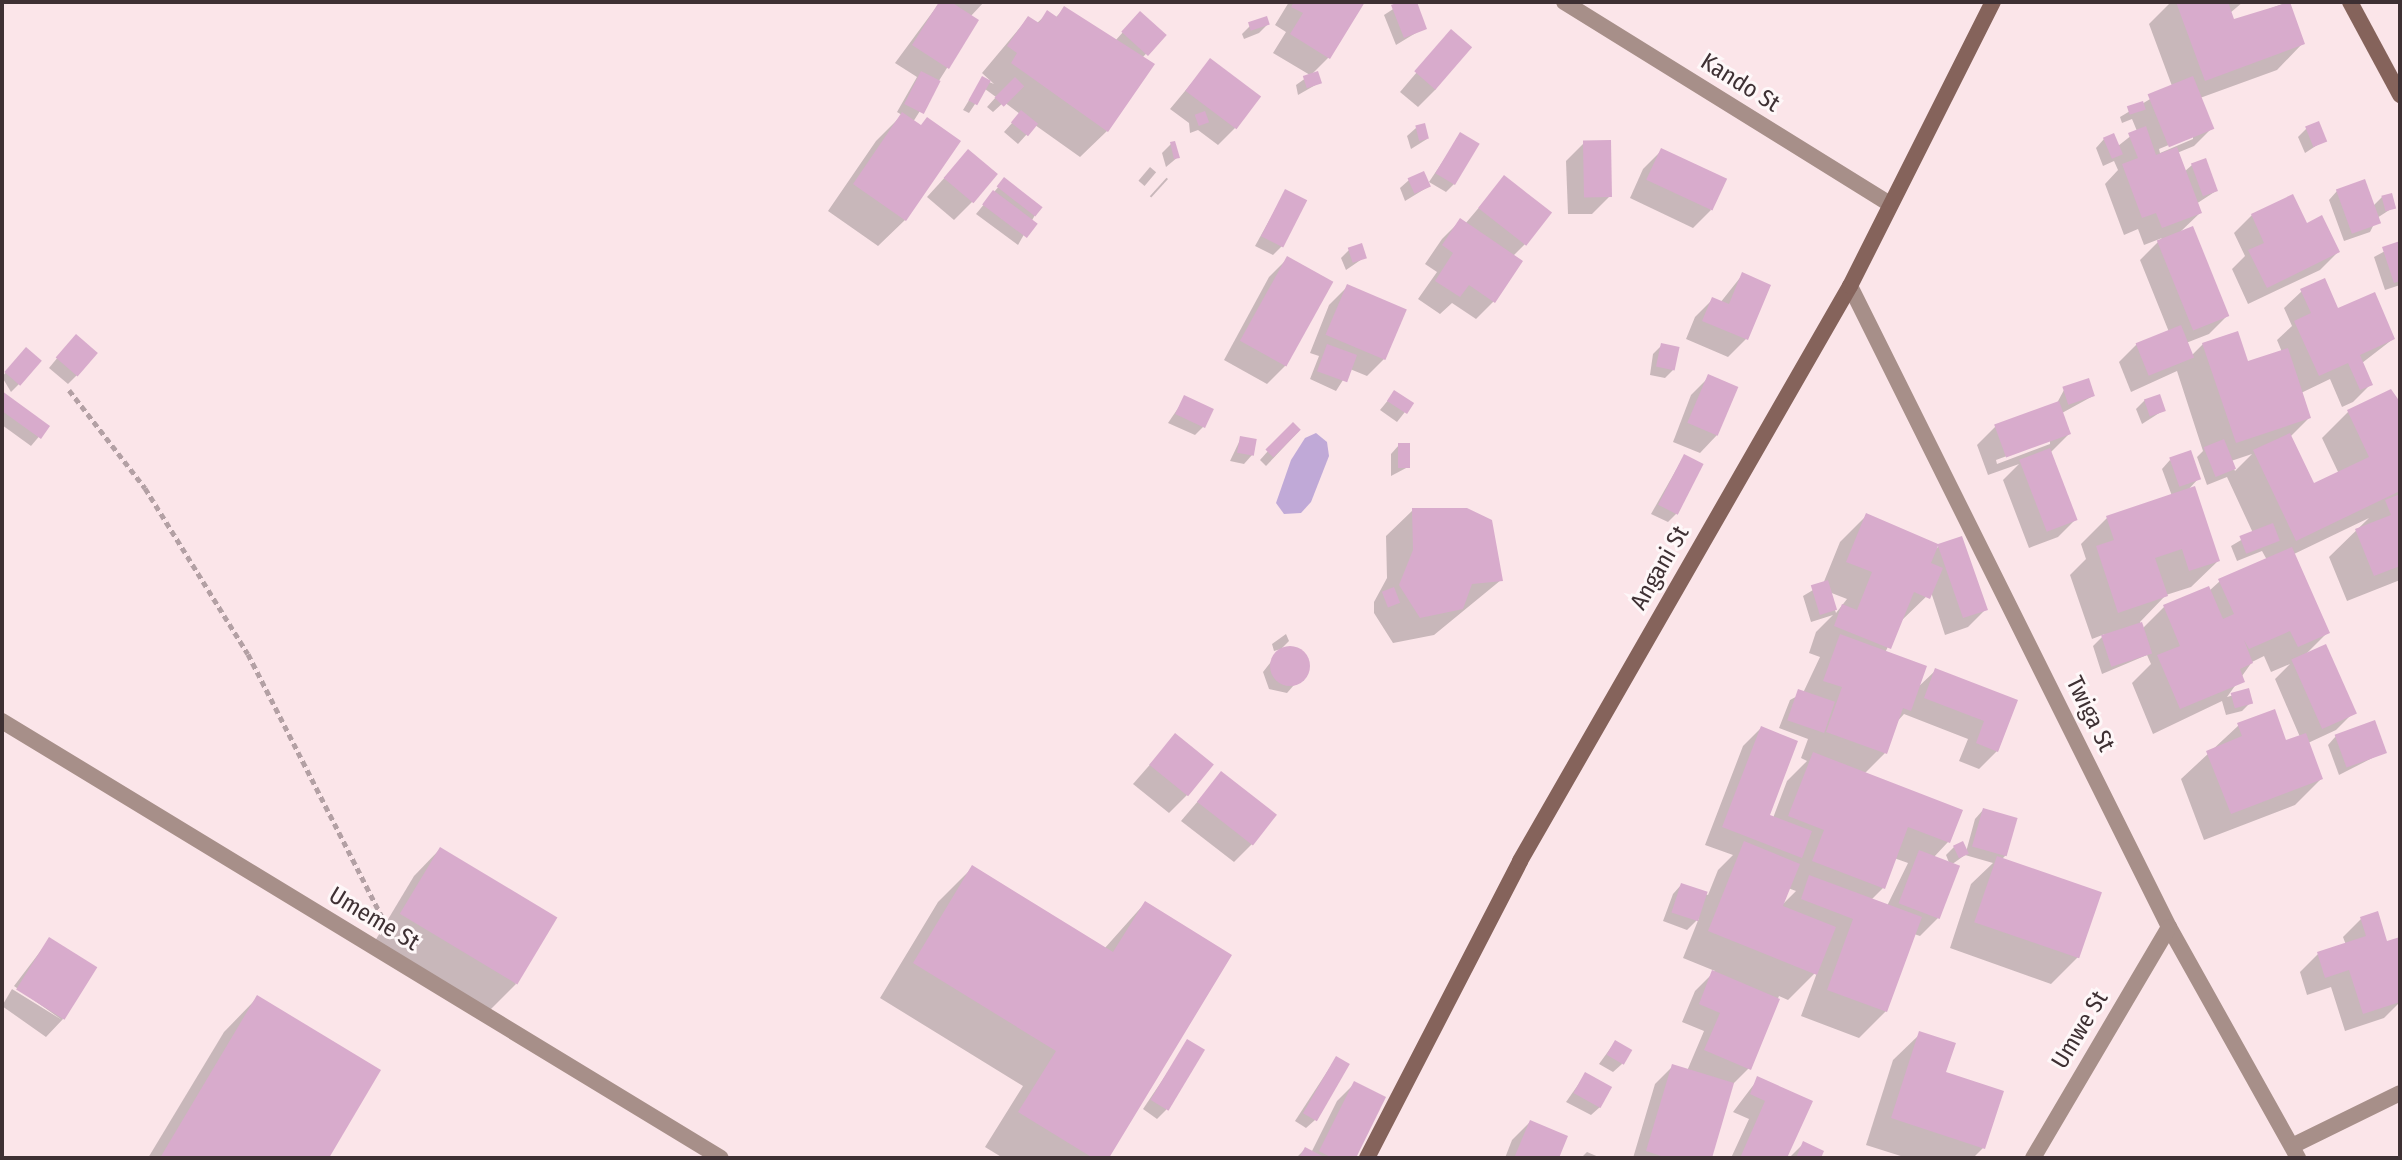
<!DOCTYPE html>
<html>
<head>
<meta charset="utf-8">
<style>
  body { margin:0 }
  #map { position:relative; width:2402px; height:1160px; overflow:hidden; background:#fbe5e9; font-family:"Fira Sans Condensed",sans-serif }
  div>[style] { position:absolute }
  [style*='--x'] { left:calc(var(--x)*1px); top:calc(var(--y)*1px); width:calc(var(--w)*1px); rotate:calc(var(--a)*1deg) }
  .water>* { inset:0; background:#c0a9d7 }
  .shadow>* { inset:0; background:#0003; transform-origin:0 0 }
  .building>* { inset:0; background:#d8abcc; transform-origin:0 0 }
  .round { border-radius:50% }
  .path>* { height:5px; margin-top:-2.5px; transform-origin:0; background:repeating-linear-gradient(90deg,#b3a0a4 0 6px,transparent 0 10px) }
  .street>* { height:16px; margin:-8px; padding:0 8px; transform-origin:8px; border-radius:8px; background:#a78f89 }
  .secondary>* { height:16px; margin:-8px; padding:0 8px; transform-origin:8px; border-radius:8px; background:#85635b }
  span { translate:-50% -50%; white-space:nowrap; text-align:center; line-height:1.15; -webkit-text-stroke:6px #fef7f8; paint-order:stroke }
  .street-label { font-size:24px; color:#3e3033 }
  .frame { position:absolute; inset:0; border:4px solid #3e3033; pointer-events:none }
</style>
</head>
<body>
<div id="map">
  <div class="water">
    <div style="clip-path:polygon(1316px 433px,1327px 442px,1329px 456px,1311px 502px,1301px 513px,1284px 514px,1276px 503px,1291px 460px,1305px 438px)"></div>
  </div>
  <div class="shadow">
    <div style="clip-path:polygon(940px 2px,984px 2px,970px 17px,947px 68px,913px 122px,905px 220px,878px 246px,828px 211px,876px 141px,902px 115px,897px 112px,917px 77px,895px 63px)"></div>
    <div style="clip-path:polygon(1289px 2px,1362px 2px,1328px 58px,1311px 75px,1319px 83px,1298px 95px,1296px 85px,1310px 75px,1273px 53px,1286px 32px,1275px 25px)"></div>
    <div style="clip-path:polygon(1404px 2px,1414px 2px,1424px 28px,1396px 45px,1384px 15px)"></div>
    <div style="clip-path:polygon(evenodd,2171px 2px,2243px 2px,2230px 13px,2233px 22px,2288px 2px,2303px 43px,2277px 70px,2200px 98px,2212px 128px,2194px 146px,2177px 153px,2184px 172px,2192px 165px,2216px 191px,2196px 204px,2200px 213px,2178px 234px,2227px 316px,2209px 334px,2186px 343px,2191px 356px,2203px 344px,2247px 363px,2282px 352px,2277px 340px,2292px 326px,2284px 308px,2302px 291px,2393px 339px,2362px 363px,2371px 384px,2353px 402px,2342px 407px,2330px 379px,2301px 393px,2309px 418px,2290px 437px,2313px 486px,2339px 474px,2322px 438px,2348px 412px,2400px 404px,2400px 580px,2347px 601px,2329px 557px,2369px 518px,2294px 554px,2328px 632px,2305px 655px,2354px 712px,2336px 730px,2308px 743px,2321px 779px,2295px 805px,2204px 840px,2181px 779px,2239px 725px,2285px 742px,2300px 737px,2275px 679px,2290px 664px,2271px 672px,2264px 656px,2252px 662px,2227px 697px,2248px 691px,2251px 702px,2242px 711px,2226px 715px,2222px 701px,2153px 734px,2132px 683px,2151px 664px,2147px 655px,2102px 674px,2093px 646px,2105px 634px,2092px 639px,2070px 575px,2086px 559px,2081px 544px,2107px 518px,2172px 496px,2162px 469px,2170px 460px,2199px 478px,2186px 492px,2218px 561px,2191px 587px,2166px 595px,2140px 622px,2142px 629px,2164px 607px,2209px 591px,2220px 581px,2267px 560px,2262px 551px,2237px 561px,2231px 546px,2253px 533px,2227px 477px,2207px 485px,2197px 457px,2203px 451px,2177px 371px,2131px 392px,2119px 362px,2137px 344px,2169px 332px,2140px 260px,2162px 238px,2144px 245px,2138px 229px,2124px 235px,2105px 184px,2118px 170px,2114px 161px,2103px 166px,2096px 148px,2104px 139px,2118px 146px,2137px 131px,2132px 119px,2122px 123px,2120px 117px,2172px 86px,2149px 24px,2171px 2px,2193px 135px,2193px 139px,2160px 153px,2159px 149px,2193px 135px,2171px 2px,2252px 454px,2235px 471px,2231px 461px,2252px 454px)"></div>
    <div style="clip-path:polygon(1064px 9px,1115px 41px,1132px 22px,1164px 35px,1142px 58px,1107px 131px,1080px 157px,1035px 125px,1018px 144px,1004px 132px,1020px 114px,1004px 102px,993px 112px,987px 107px,996px 97px,985px 89px,969px 113px,963px 110px,982px 79px,994px 84px,982px 73px,1028px 18px,1036px 24px,1048px 13px,1055px 18px)"></div>
    <div style="clip-path:polygon(1268px 24px,1259px 33px,1244px 39px,1242px 34px,1250px 26px)"></div>
    <div style="clip-path:polygon(1451px 32px,1436px 89px,1418px 107px,1400px 92px)"></div>
    <div style="clip-path:polygon(1210px 61px,1236px 127px,1218px 145px,1198px 130px,1190px 133px,1189px 123px,1170px 109px)"></div>
    <div style="clip-path:polygon(1416px 128px,1427px 139px,1411px 149px,1407px 136px)"></div>
    <div style="clip-path:polygon(2307px 128px,2325px 140px,2305px 153px,2298px 137px)"></div>
    <div style="clip-path:polygon(1461px 134px,1454px 184px,1446px 192px,1429px 182px)"></div>
    <div style="clip-path:polygon(1584px 143px,1610px 196px,1592px 214px,1568px 214px,1566px 161px)"></div>
    <div style="clip-path:polygon(1171px 144px,1178px 157px,1166px 167px,1162px 153px)"></div>
    <div style="clip-path:polygon(1661px 151px,1711px 210px,1693px 228px,1630px 198px,1643px 169px)"></div>
    <div style="clip-path:polygon(968px 152px,972px 202px,954px 220px,927px 197px)"></div>
    <div style="left:1150px;top:167px;width:8px;height:18px;rotate:40deg"></div>
    <div style="clip-path:polygon(1504px 178px,1526px 243px,1513px 256px,1494px 301px,1476px 319px,1452px 303px,1440px 314px,1418px 299px,1437px 272px,1425px 264px,1442px 239px,1460px 221px,1465px 224px)"></div>
    <div style="left:1168px;top:179px;width:25px;height:2px;rotate:132deg"></div>
    <div style="clip-path:polygon(1004px 180px,1035px 215px,1018px 245px,976px 214px)"></div>
    <div style="clip-path:polygon(1409px 180px,1428px 187px,1405px 201px,1400px 188px)"></div>
    <div style="clip-path:polygon(2337px 191px,2373px 206px,2382px 197px,2394px 207px,2377px 218px,2370px 232px,2344px 241px,2329px 200px)"></div>
    <div style="clip-path:polygon(1285px 192px,1282px 246px,1273px 255px,1255px 246px)"></div>
    <div style="clip-path:polygon(2252px 215px,2306px 226px,2338px 252px,2320px 270px,2248px 304px,2232px 269px,2245px 256px,2234px 233px)"></div>
    <div style="clip-path:polygon(2400px 243px,2400px 285px,2385px 290px,2374px 257px)"></div>
    <div style="clip-path:polygon(1349px 250px,1365px 257px,1346px 270px,1341px 258px)"></div>
    <div style="clip-path:polygon(1287px 259px,1330px 283px,1285px 366px,1267px 384px,1224px 360px,1269px 277px)"></div>
    <div style="clip-path:polygon(1743px 274px,1746px 339px,1728px 357px,1686px 339px,1695px 317px,1713px 299px,1720px 303px)"></div>
    <div style="clip-path:polygon(1347px 287px,1385px 358px,1367px 376px,1350px 369px,1336px 391px,1310px 379px,1319px 356px,1310px 353px,1329px 305px)"></div>
    <div style="clip-path:polygon(68px 345px,77px 375px,68px 384px,49px 368px)"></div>
    <div style="clip-path:polygon(1662px 345px,1674px 369px,1665px 378px,1650px 375px,1653px 354px)"></div>
    <div style="clip-path:polygon(18px 358px,19px 384px,11px 392px,2px 377px)"></div>
    <div style="clip-path:polygon(1709px 377px,1717px 435px,1700px 453px,1673px 442px,1691px 395px)"></div>
    <div style="clip-path:polygon(evenodd,2064px 390px,2093px 396px,2062px 413px,2069px 434px,2051px 452px,2076px 519px,2058px 537px,2029px 548px,2003px 480px,2019px 464px,1988px 475px,1977px 445px,1995px 427px,2057px 403px,2064px 390px,2050px 440px,2050px 444px,1997px 464px,1996px 460px,2050px 440px)"></div>
    <div style="clip-path:polygon(2px 393px,47px 427px,31px 446px,2px 425px)"></div>
    <div style="clip-path:polygon(1394px 393px,1412px 403px,1397px 422px,1380px 410px)"></div>
    <div style="clip-path:polygon(1185px 398px,1204px 426px,1195px 435px,1168px 423px)"></div>
    <div style="clip-path:polygon(2145px 400px,2164px 410px,2142px 424px,2136px 409px)"></div>
    <div style="clip-path:polygon(1299px 431px,1266px 466px,1260px 460px,1284px 433px)"></div>
    <div style="clip-path:polygon(1241px 438px,1252px 455px,1244px 464px,1230px 461px)"></div>
    <div style="clip-path:polygon(1399px 445px,1408px 467px,1391px 476px,1391px 454px)"></div>
    <div style="clip-path:polygon(1684px 456px,1676px 514px,1668px 522px,1651px 514px)"></div>
    <div style="clip-path:polygon(1413px 510px,1501px 580px,1434px 635px,1393px 643px,1374px 613px,1374px 602px,1387px 578px,1386px 536px)"></div>
    <div style="clip-path:polygon(evenodd,1866px 516px,1933px 552px,1940px 545px,1986px 609px,1968px 627px,1945px 635px,1931px 592px,1899px 623px,1885px 653px,1916px 689px,1936px 670px,2016px 701px,1997px 751px,1979px 769px,1959px 761px,1968px 739px,1904px 714px,1895px 724px,1885px 753px,1864px 774px,1948px 842px,1933px 858px,1950px 865px,1946px 855px,1954px 847px,1966px 852px,1975px 819px,1983px 810px,2006px 855px,2002px 859px,2078px 957px,2051px 984px,1950px 948px,1971px 884px,1993px 863px,1965px 855px,1951px 865px,1938px 918px,1920px 936px,1914px 934px,1886px 1011px,1859px 1038px,1801px 1016px,1818px 970px,1788px 1000px,1779px 996px,1749px 1068px,1731px 1086px,1710px 1158px,1633px 1158px,1655px 1084px,1673px 1066px,1687px 1071px,1704px 1031px,1682px 1022px,1695px 991px,1715px 971px,1683px 958px,1699px 918px,1687px 930px,1663px 921px,1673px 894px,1681px 885px,1708px 895px,1718px 870px,1733px 855px,1705px 845px,1743px 746px,1761px 728px,1767px 816px,1773px 818px,1787px 781px,1807px 761px,1801px 758px,1808px 739px,1779px 728px,1790px 700px,1803px 693px,1820px 657px,1809px 653px,1816px 632px,1833px 615px,1811px 622px,1803px 596px,1823px 584px,1840px 542px,1866px 516px,1829px 592px,1847px 599px,1836px 613px,1829px 592px,1866px 516px,1894px 858px,1908px 863px,1887px 906px,1871px 900px,1883px 888px,1894px 858px,1866px 516px,1788px 888px,1796px 891px,1781px 906px,1788px 888px)"></div>
    <div style="clip-path:polygon(1286px 634px,1289px 641px,1282px 648px,1302px 652px,1308px 669px,1287px 693px,1269px 689px,1263px 672px,1281px 649px,1274px 651px,1272px 644px)"></div>
    <div style="clip-path:polygon(1175px 736px,1187px 795px,1169px 813px,1133px 784px)"></div>
    <div style="clip-path:polygon(2336px 736px,2384px 752px,2339px 775px,2328px 745px)"></div>
    <div style="clip-path:polygon(1221px 774px,1252px 844px,1234px 862px,1181px 821px)"></div>
    <div style="clip-path:polygon(440px 849px,516px 984px,490px 1010px,375px 941px,414px 876px)"></div>
    <div style="clip-path:polygon(972px 868px,1104px 949px,1145px 903px,1106px 1158px,1003px 1158px,985px 1147px,1023px 1086px,880px 998px,938px 902px)"></div>
    <div style="clip-path:polygon(2361px 919px,2386px 944px,2400px 939px,2400px 1002px,2384px 1018px,2345px 1031px,2331px 987px,2307px 995px,2300px 972px,2318px 954px,2346px 945px,2343px 937px)"></div>
    <div style="clip-path:polygon(49px 940px,63px 1019px,46px 1037px,2px 1006px,12px 989px,62px 1020px,14px 986px)"></div>
    <div style="clip-path:polygon(257px 998px,326px 1158px,148px 1158px,224px 1032px)"></div>
    <div style="clip-path:polygon(1920px 1034px,1983px 1148px,1973px 1158px,1907px 1158px,1866px 1145px,1893px 1060px)"></div>
    <div style="clip-path:polygon(1188px 1042px,1166px 1110px,1157px 1119px,1143px 1109px)"></div>
    <div style="clip-path:polygon(1615px 1042px,1622px 1064px,1613px 1072px,1599px 1064px)"></div>
    <div style="clip-path:polygon(1336px 1058px,1315px 1120px,1306px 1128px,1295px 1121px)"></div>
    <div style="clip-path:polygon(1585px 1075px,1600px 1107px,1591px 1115px,1566px 1102px)"></div>
    <div style="clip-path:polygon(1758px 1079px,1785px 1158px,1731px 1158px,1749px 1119px,1733px 1112px)"></div>
    <div style="clip-path:polygon(1355px 1083px,1354px 1158px,1296px 1158px,1305px 1149px,1311px 1153px,1337px 1101px)"></div>
    <div style="clip-path:polygon(1530px 1122px,1557px 1158px,1505px 1158px,1512px 1140px)"></div>
    <div style="clip-path:polygon(1803px 1144px,1819px 1158px,1789px 1158px)"></div>
    <div style="clip-path:polygon(1587px 1152px,1601px 1158px,1581px 1158px)"></div>
  </div>
  <div class="building">
    <div style="clip-path:polygon(939px 2px,951px 2px,979px 20px,949px 69px,912px 45px)"></div>
    <div style="clip-path:polygon(1294px 2px,1365px 2px,1330px 59px,1290px 34px,1303px 13px,1291px 7px)"></div>
    <div style="clip-path:polygon(1399px 2px,1417px 2px,1427px 29px,1404px 38px,1391px 5px)"></div>
    <div style="clip-path:polygon(2176px 2px,2228px 2px,2234px 19px,2290px 2px,2305px 44px,2205px 81px)"></div>
    <div style="clip-path:polygon(1064px 6px,1155px 64px,1108px 132px,1011px 63px,1017px 53px,1007px 46px,1028px 16px,1039px 23px,1047px 10px,1057px 17px)"></div>
    <div style="left:1140px;top:11px;width:36px;height:28px;rotate:42deg"></div>
    <div style="left:1267px;top:16px;width:9px;height:20px;rotate:72deg"></div>
    <div style="left:1451px;top:29px;width:28px;height:56px;rotate:41deg"></div>
    <div style="left:1210px;top:58px;width:64px;height:41px;rotate:37deg"></div>
    <div style="left:921px;top:71px;width:22px;height:37px;rotate:27deg"></div>
    <div style="left:1318px;top:71px;width:13px;height:16px;rotate:72deg"></div>
    <div style="left:982px;top:76px;width:10px;height:28px;rotate:29deg"></div>
    <div style="left:2193px;top:76px;width:57px;height:49px;rotate:68deg"></div>
    <div style="left:1015px;top:77px;width:13px;height:29px;rotate:45deg"></div>
    <div style="left:2143px;top:101px;width:9px;height:17px;rotate:72deg"></div>
    <div style="left:1021px;top:110px;width:22px;height:16px;rotate:39deg"></div>
    <div style="left:1205px;top:111px;width:12px;height:11px;rotate:70deg"></div>
    <div style="clip-path:polygon(902px 112px,921px 125px,927px 117px,961px 141px,906px 221px,853px 184px)"></div>
    <div style="left:2319px;top:121px;width:22px;height:15px;rotate:68deg"></div>
    <div style="left:1425px;top:123px;width:16px;height:10px;rotate:76deg"></div>
    <div style="clip-path:polygon(2146px 126px,2156px 155px,2177px 147px,2202px 213px,2162px 228px,2156px 213px,2142px 218px,2122px 164px,2138px 158px,2128px 133px)"></div>
    <div style="left:1460px;top:132px;width:23px;height:48px;rotate:31deg"></div>
    <div style="left:2114px;top:133px;width:23px;height:12px;rotate:67deg"></div>
    <div style="left:1611px;top:140px;width:57px;height:28px;rotate:89deg"></div>
    <div style="clip-path:polygon(1175px 141px,1180px 158px,1174px 159px,1170px 142px)"></div>
    <div style="left:1661px;top:148px;width:73px;height:35px;rotate:25deg"></div>
    <div style="left:968px;top:149px;width:39px;height:38px;rotate:40deg"></div>
    <div style="left:2206px;top:158px;width:35px;height:16px;rotate:70deg"></div>
    <div style="left:1424px;top:171px;width:17px;height:18px;rotate:66deg"></div>
    <div style="left:1504px;top:175px;width:61px;height:42px;rotate:38deg"></div>
    <div style="left:1004px;top:177px;width:49px;height:12px;rotate:38deg"></div>
    <div style="left:2365px;top:179px;width:47px;height:31px;rotate:70deg"></div>
    <div style="left:1285px;top:189px;width:25px;height:53px;rotate:27deg"></div>
    <div style="left:993px;top:190px;width:56px;height:18px;rotate:37deg"></div>
    <div style="left:2392px;top:193px;width:16px;height:11px;rotate:75deg"></div>
    <div style="clip-path:polygon(2293px 194px,2307px 223px,2322px 215px,2340px 252px,2267px 288px,2248px 250px,2264px 243px,2251px 214px)"></div>
    <div style="clip-path:polygon(1460px 218px,1523px 261px,1495px 303px,1469px 285px,1460px 297px,1435px 281px,1453px 253px,1442px 245px)"></div>
    <div style="left:2193px;top:226px;width:97px;height:39px;rotate:68deg"></div>
    <div style="clip-path:polygon(2400px 241px,2400px 281px,2394px 283px,2382px 247px)"></div>
    <div style="left:1362px;top:243px;width:16px;height:15px;rotate:72deg"></div>
    <div style="left:1287px;top:256px;width:53px;height:97px;rotate:29deg"></div>
    <div style="clip-path:polygon(1742px 272px,1771px 285px,1748px 340px,1702px 321px,1712px 297px,1729px 304px)"></div>
    <div style="clip-path:polygon(2325px 278px,2338px 308px,2375px 292px,2395px 339px,2360px 355px,2373px 385px,2360px 390px,2348px 363px,2319px 376px,2294px 321px,2311px 313px,2300px 289px)"></div>
    <div style="left:1347px;top:284px;width:65px;height:55px;rotate:23deg"></div>
    <div style="left:2181px;top:325px;width:35px;height:49px;rotate:68deg"></div>
    <div style="clip-path:polygon(2238px 331px,2248px 361px,2288px 348px,2311px 418px,2236px 443px,2202px 343px)"></div>
    <div style="left:76px;top:334px;width:29px;height:31px;rotate:41deg"></div>
    <div style="left:1661px;top:343px;width:19px;height:24px;rotate:12deg"></div>
    <div style="left:1327px;top:344px;width:32px;height:29px;rotate:20deg"></div>
    <div style="left:26px;top:347px;width:21px;height:33px;rotate:41deg"></div>
    <div style="left:1708px;top:374px;width:33px;height:53px;rotate:23deg"></div>
    <div style="left:2089px;top:378px;width:19px;height:28px;rotate:72deg"></div>
    <div style="clip-path:polygon(2391px 389px,2400px 402px,2400px 491px,2296px 541px,2253px 450px,2290px 433px,2314px 483px,2369px 457px,2347px 410px)"></div>
    <div style="left:1394px;top:390px;width:24px;height:13px;rotate:33deg"></div>
    <div style="clip-path:polygon(2px 391px,50px 426px,41px 439px,2px 411px)"></div>
    <div style="left:2160px;top:394px;width:18px;height:17px;rotate:71deg"></div>
    <div style="left:1184px;top:395px;width:33px;height:21px;rotate:25deg"></div>
    <div style="left:2059px;top:401px;width:35px;height:69px;rotate:70deg"></div>
    <div style="left:1293px;top:422px;width:11px;height:39px;rotate:45deg"></div>
    <div style="left:1240px;top:436px;width:17px;height:17px;rotate:10deg"></div>
    <div style="left:2224px;top:439px;width:32px;height:22px;rotate:68deg"></div>
    <div style="left:1398px;top:443px;width:12px;height:25px"></div>
    <div style="left:2050px;top:448px;width:77px;height:33px;rotate:69deg"></div>
    <div style="left:2191px;top:450px;width:31px;height:23px;rotate:71deg"></div>
    <div style="left:1684px;top:454px;width:22px;height:57px;rotate:27deg"></div>
    <div style="clip-path:polygon(2195px 486px,2220px 561px,2189px 571px,2182px 549px,2155px 558px,2168px 596px,2118px 613px,2096px 546px,2114px 540px,2106px 516px)"></div>
    <div style="clip-path:polygon(2400px 494px,2400px 566px,2374px 576px,2355px 529px,2391px 515px,2385px 500px)"></div>
    <div style="clip-path:polygon(1412px 508px,1467px 508px,1492px 520px,1503px 581px,1472px 584px,1463px 609px,1420px 618px,1399px 585px,1413px 550px)"></div>
    <div style="clip-path:polygon(1866px 513px,1938px 544px,1962px 536px,1988px 610px,1963px 618px,1938px 546px,1931px 563px,1943px 568px,1930px 599px,1914px 592px,1891px 649px,1834px 626px,1842px 604px,1857px 610px,1872px 572px,1846px 562px)"></div>
    <div style="left:2273px;top:523px;width:19px;height:36px;rotate:69deg"></div>
    <div style="clip-path:polygon(2292px 547px,2330px 633px,2298px 647px,2290px 631px,2249px 649px,2244px 640px,2253px 663px,2240px 669px,2245px 682px,2180px 709px,2157px 655px,2180px 646px,2163px 605px,2209px 586px,2223px 619px,2234px 614px,2218px 579px)"></div>
    <div style="left:1828px;top:580px;width:31px;height:18px;rotate:73deg"></div>
    <div style="left:1394px;top:587px;width:17px;height:13px;rotate:69deg"></div>
    <div style="left:2142px;top:622px;width:33px;height:43px;rotate:72deg"></div>
    <div style="clip-path:polygon(1840px 634px,1927px 666px,1911px 711px,1903px 708px,1887px 754px,1826px 732px,1842px 687px,1823px 681px)"></div>
    <div style="left:2326px;top:644px;width:76px;height:38px;rotate:66deg"></div>
    <div class="round" style="left:1270px;top:646px;width:40px;height:40px"></div>
    <div style="clip-path:polygon(1935px 668px,2018px 700px,1998px 752px,1976px 743px,1984px 721px,1924px 698px)"></div>
    <div style="left:2249px;top:688px;width:16px;height:19px;rotate:75deg"></div>
    <div style="left:1798px;top:689px;width:39px;height:33px;rotate:19deg"></div>
    <div style="clip-path:polygon(2275px 709px,2286px 740px,2306px 733px,2323px 779px,2231px 814px,2206px 751px,2242px 736px,2237px 723px)"></div>
    <div style="left:2375px;top:720px;width:35px;height:43px;rotate:70deg"></div>
    <div style="clip-path:polygon(1761px 726px,1798px 741px,1770px 815px,1812px 831px,1802px 858px,1722px 827px)"></div>
    <div style="left:1175px;top:733px;width:50px;height:41px;rotate:39deg"></div>
    <div style="clip-path:polygon(1813px 752px,1963px 810px,1950px 843px,1908px 827px,1885px 889px,1812px 861px,1824px 830px,1788px 816px)"></div>
    <div style="left:1221px;top:771px;width:71px;height:39px;rotate:38deg"></div>
    <div style="left:1983px;top:808px;width:36px;height:40px;rotate:16deg"></div>
    <div style="clip-path:polygon(1744px 841px,1800px 864px,1783px 906px,1836px 927px,1817px 975px,1708px 931px)"></div>
    <div style="left:1963px;top:841px;width:14px;height:11px;rotate:65deg"></div>
    <div style="left:440px;top:847px;width:137px;height:78px;rotate:31deg"></div>
    <div style="left:1919px;top:850px;width:44px;height:57px;rotate:21deg"></div>
    <div style="left:1997px;top:856px;width:111px;height:70px;rotate:19deg"></div>
    <div style="clip-path:polygon(972px 865px,1113px 952px,1145px 901px,1232px 955px,1109px 1158px,1093px 1158px,1018px 1112px,1056px 1051px,913px 963px)"></div>
    <div style="clip-path:polygon(1809px 875px,1922px 917px,1887px 1012px,1827px 990px,1853px 919px,1801px 899px)"></div>
    <div style="left:1681px;top:883px;width:28px;height:31px;rotate:18deg"></div>
    <div style="clip-path:polygon(2378px 911px,2387px 941px,2400px 937px,2400px 1002px,2363px 1014px,2349px 970px,2325px 978px,2317px 952px,2366px 936px,2360px 917px)"></div>
    <div style="left:49px;top:937px;width:57px;height:62px;rotate:32deg"></div>
    <div style="clip-path:polygon(1712px 970px,1780px 999px,1751px 1070px,1704px 1050px,1720px 1013px,1699px 1004px)"></div>
    <div style="clip-path:polygon(257px 995px,381px 1070px,329px 1158px,160px 1158px)"></div>
    <div style="clip-path:polygon(1919px 1031px,1956px 1043px,1946px 1072px,2004px 1091px,1985px 1149px,1891px 1118px)"></div>
    <div style="left:1187px;top:1039px;width:21px;height:71px;rotate:31deg"></div>
    <div style="left:1615px;top:1040px;width:20px;height:17px;rotate:30deg"></div>
    <div style="left:1336px;top:1056px;width:16px;height:66px;rotate:30deg"></div>
    <div style="clip-path:polygon(1672px 1064px,1734px 1083px,1712px 1158px,1667px 1158px,1646px 1151px)"></div>
    <div style="left:1585px;top:1072px;width:31px;height:24px;rotate:29deg"></div>
    <div style="clip-path:polygon(1757px 1076px,1813px 1101px,1787px 1158px,1740px 1158px,1765px 1101px,1750px 1094px)"></div>
    <div style="clip-path:polygon(1354px 1081px,1386px 1097px,1356px 1158px,1332px 1158px,1319px 1151px)"></div>
    <div style="clip-path:polygon(1530px 1120px,1568px 1136px,1559px 1158px,1514px 1158px)"></div>
    <div style="clip-path:polygon(1803px 1141px,1824px 1151px,1821px 1158px,1796px 1158px)"></div>
    <div style="clip-path:polygon(1305px 1147px,1326px 1158px,1299px 1158px)"></div>
  </div>
  <div class="path">
    <div style="--x:69;--y:390;--w:124;--a:52.2"></div>
    <div style="--x:145;--y:488;--w:195;--a:58.2"></div>
    <div style="--x:248;--y:654;--w:300;--a:63"></div>
  </div>
  <div class="street">
    <div style="--x:1564;--y:2;--w:384;--a:31.8"></div>
    <div style="--x:1850;--y:286;--w:716;--a:63.54"></div>
    <div style="--x:2169;--y:927;--w:265;--a:60.8"></div>
    <div style="--x:2;--y:721;--w:841;--a:31.29"></div>
    <div style="--x:2292;--y:1146;--w:120;--a:-26.1"></div>
    <div style="--x:2033;--y:1158;--w:268;--a:-59.5"></div>
  </div>
  <div class="secondary">
    <div style="--x:2350;--y:2;--w:106;--a:61.7"></div>
    <div style="--x:1367;--y:1158;--w:334;--a:-62.7"></div>
    <div style="--x:1520;--y:861;--w:663;--a:-60.15"></div>
    <div style="--x:1850;--y:286;--w:318;--a:-63.3"></div>
  </div>
  <div class="street-label">
    <span style="left:1740px;top:83px;rotate:32deg">Kando St</span>
    <span style="left:1660px;top:568px;rotate:-60deg">Angani St</span>
    <span style="left:2090px;top:714px;rotate:64deg">Twiga St</span>
    <span style="left:374px;top:919px;rotate:31deg">Umeme St</span>
    <span style="left:2080px;top:1030px;rotate:-59deg">Umwe St</span>
  </div>
  <div class="frame"></div>
</div>
</body>
</html>
